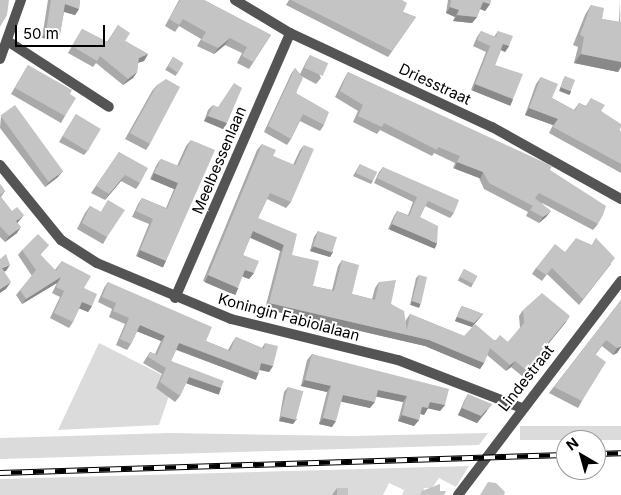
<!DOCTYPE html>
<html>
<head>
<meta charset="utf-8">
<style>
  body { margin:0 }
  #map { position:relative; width:621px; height:495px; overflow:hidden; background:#fff; font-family:Inter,sans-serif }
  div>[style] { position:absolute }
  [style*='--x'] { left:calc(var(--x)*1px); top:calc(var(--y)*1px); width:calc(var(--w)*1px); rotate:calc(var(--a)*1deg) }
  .green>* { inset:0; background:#dbdbdb; transform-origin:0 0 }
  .minor>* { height:10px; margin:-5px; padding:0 5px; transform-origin:5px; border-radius:5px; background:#545454 }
  .rail>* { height:5.5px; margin-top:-2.75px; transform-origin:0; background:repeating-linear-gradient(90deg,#fff 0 11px,#000 0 22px); box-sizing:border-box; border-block:1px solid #000 }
  .wall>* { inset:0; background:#a9a9a9; transform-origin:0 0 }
  .shaded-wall>* { inset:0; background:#898989; transform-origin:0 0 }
  .building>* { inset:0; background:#c4c4c4; transform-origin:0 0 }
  span { translate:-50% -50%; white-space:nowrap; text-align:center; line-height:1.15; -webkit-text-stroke:4px #fff; paint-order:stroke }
  .street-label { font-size:15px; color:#000 }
  .north { position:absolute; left:556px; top:430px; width:50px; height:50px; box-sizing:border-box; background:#fff; border:1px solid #999; border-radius:50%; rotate:322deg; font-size:14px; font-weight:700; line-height:20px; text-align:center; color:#000 }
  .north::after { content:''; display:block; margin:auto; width:18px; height:22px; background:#000; clip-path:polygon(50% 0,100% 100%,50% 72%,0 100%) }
  .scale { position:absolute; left:15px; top:25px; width:90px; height:22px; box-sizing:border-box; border:2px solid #000; border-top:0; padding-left:6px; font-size:15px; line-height:18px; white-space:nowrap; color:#000; -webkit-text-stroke:4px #fff; paint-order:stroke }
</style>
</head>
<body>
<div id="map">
  <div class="green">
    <div style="clip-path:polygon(99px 343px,174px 381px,159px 425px,58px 430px)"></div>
    <div style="left:621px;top:426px;width:14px;height:101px;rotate:90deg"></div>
    <div style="clip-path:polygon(170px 433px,351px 436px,488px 433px,479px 445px,0 459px,0 438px)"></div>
    <div style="clip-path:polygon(469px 466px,456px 487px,439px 478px,432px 488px,424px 488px,423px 495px,402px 495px,404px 490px,389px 483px,383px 495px,0 495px,0 479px)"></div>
  </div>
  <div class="minor">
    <div style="--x:235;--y:0;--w:64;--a:31"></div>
    <div style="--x:290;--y:33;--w:223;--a:25"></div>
    <div style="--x:492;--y:127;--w:148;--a:29.2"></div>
    <div style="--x:9;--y:42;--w:119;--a:33"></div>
    <div style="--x:0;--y:59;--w:63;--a:-70.4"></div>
    <div style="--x:0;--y:165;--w:97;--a:50.9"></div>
    <div style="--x:61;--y:240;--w:43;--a:32.6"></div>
    <div style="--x:97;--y:263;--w:145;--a:22.7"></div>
    <div style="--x:231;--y:319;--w:172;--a:13.8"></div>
    <div style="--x:398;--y:360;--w:133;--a:21.2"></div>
    <div style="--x:175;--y:298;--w:289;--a:-66.5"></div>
    <div style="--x:458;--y:495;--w:269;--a:-52.7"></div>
  </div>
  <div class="rail">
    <div style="--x:596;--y:454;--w:25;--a:-2"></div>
    <div style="--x:0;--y:473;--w:566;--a:-1.82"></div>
  </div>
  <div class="wall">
    <div style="clip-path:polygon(48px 0,80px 0,79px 9px,75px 15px,64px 12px,60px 34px,56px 40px,42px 38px)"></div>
    <div style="clip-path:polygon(178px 0,204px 0,271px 35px,249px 69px,237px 63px,242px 53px,225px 45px,214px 54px,197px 46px,201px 39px,179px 26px,175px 32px,165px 26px,179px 0)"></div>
    <div style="clip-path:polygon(289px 0,402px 0,403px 12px,416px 17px,388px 57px,286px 5px)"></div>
    <div style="clip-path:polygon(448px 0,491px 0,490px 4px,485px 11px,480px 9px,477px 17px,472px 23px,453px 21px,455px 17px,446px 13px)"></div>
    <div style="clip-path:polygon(620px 0,621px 67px,618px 72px,574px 63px,578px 47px,573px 45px,585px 15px,591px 5px,602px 19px,619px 22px)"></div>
    <div style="clip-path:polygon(118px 25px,125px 41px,148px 54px,144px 61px,138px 63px,137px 72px,133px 78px,123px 85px,96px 63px,93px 67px,68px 53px,82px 29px,107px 42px)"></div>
    <div style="clip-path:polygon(481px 31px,494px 37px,498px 31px,509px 46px,505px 52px,501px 50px,495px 65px,513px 99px,509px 105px,471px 90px,486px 52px,473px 46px,477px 37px)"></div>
    <div style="clip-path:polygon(310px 55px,321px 78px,316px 84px,301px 76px,296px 93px,324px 125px,320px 131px,300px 121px,291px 139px,287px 145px,264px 132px,291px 74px,295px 68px,300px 74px,306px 62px)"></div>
    <div style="left:173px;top:57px;width:12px;height:15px;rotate:31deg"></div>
    <div style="clip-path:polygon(28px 65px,70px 94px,65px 116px,61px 123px,11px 94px)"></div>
    <div style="clip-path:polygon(348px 72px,550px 170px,598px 224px,593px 230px,542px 203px,546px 217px,539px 223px,526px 216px,528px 212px,484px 189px,479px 178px,453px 168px,455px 163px,434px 153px,432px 156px,380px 130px,377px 134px,353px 122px,358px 111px,335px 97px,344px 79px)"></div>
    <div style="clip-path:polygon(565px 76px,571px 91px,569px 95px,559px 91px,563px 80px)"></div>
    <div style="clip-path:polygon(541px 77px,552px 98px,574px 110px,579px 103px,586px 106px,591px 98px,601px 111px,621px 132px,621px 173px,549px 133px,553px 125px,525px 115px,536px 84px)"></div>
    <div style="clip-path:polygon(157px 85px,150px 144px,146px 150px,125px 139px,152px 91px)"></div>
    <div style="clip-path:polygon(213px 105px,227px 123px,223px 129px,204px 121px,208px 110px)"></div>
    <div style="clip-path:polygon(76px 114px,89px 149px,84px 155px,59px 142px)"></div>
    <div style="clip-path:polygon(1px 116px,58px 177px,45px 187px,0 128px)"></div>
    <div style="clip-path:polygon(191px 140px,166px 261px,162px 267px,136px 256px,149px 224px,132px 217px,138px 204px,142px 198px,166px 208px,174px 189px,150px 179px,157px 164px,161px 159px,177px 166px,186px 146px)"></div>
    <div style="clip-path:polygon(262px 144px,273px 156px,293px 165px,300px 150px,304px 145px,291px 202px,286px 208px,267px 199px,258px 218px,292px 255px,313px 286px,332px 290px,338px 266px,342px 260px,352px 294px,372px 299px,375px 288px,379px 282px,391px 304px,406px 322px,406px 320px,410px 314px,464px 336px,508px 342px,520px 328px,519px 316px,523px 310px,566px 322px,522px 376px,511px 367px,506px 371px,487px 355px,484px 363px,480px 369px,425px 346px,265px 309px,280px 251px,250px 238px,243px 255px,254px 273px,249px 279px,242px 276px,233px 294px,203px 281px,257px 150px)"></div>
    <div style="clip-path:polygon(119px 152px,140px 183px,136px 189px,121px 181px,105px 200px,91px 193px)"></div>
    <div style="clip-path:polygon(360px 164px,373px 181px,371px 184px,353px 176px)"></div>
    <div style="clip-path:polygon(383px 167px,454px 213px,450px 218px,425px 206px,420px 217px,433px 248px,388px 229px,394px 216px,397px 211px,408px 215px,413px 202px,374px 183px,379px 172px)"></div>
    <div style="clip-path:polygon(0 184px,5px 191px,1px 197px,19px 221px,18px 222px,17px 233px,5px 242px,0 237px)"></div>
    <div style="clip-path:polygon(108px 200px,107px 237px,103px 244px,77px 229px,85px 213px,90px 206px,101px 212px)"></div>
    <div style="clip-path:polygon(318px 231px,333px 252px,330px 257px,310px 251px,314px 237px)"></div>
    <div style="clip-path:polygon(596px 238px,611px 264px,579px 305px,547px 274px,542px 281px,532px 274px,536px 268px,565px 252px,592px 245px)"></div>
    <div style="clip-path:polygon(49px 245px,40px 255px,55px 270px,62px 261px,84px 288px,92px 306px,88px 312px,79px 308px,73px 322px,69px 328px,50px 318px,60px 297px,52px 293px,57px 283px,22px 304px,16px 295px,32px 276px,18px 255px,22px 250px)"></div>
    <div style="left:464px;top:269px;width:15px;height:13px;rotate:28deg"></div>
    <div style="clip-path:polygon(419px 275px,419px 308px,410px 305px,416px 278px)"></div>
    <div style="clip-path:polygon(108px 282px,206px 341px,228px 350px,232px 343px,236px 337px,262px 348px,265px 343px,273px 366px,269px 372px,259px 370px,259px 373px,254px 379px,176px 350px,171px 361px,221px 388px,217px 394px,186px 383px,180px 396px,175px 402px,156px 388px,162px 374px,143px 363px,150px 352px,155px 354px,161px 341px,137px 331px,131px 344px,127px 350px,116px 345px,125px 324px,109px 317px,112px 309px,98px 302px,104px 288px)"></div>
    <div style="clip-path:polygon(621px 300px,621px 347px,617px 353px,613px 355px,602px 346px,595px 355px,582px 401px,578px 408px,549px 393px)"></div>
    <div style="clip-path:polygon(462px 306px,483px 314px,472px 327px,455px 321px,460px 309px)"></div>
    <div style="clip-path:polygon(312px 354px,445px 405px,440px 411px,428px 408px,424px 415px,420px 414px,419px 420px,414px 426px,398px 421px,403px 402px,376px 396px,370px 408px,341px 401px,332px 427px,319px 424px,327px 392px,301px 386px,307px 360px)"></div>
    <div style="clip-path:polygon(288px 387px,293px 424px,279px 421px,284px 392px)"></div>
    <div style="clip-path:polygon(468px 394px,487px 411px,477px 423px,458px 415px,464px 401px)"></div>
    <div style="clip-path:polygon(337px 488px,348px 495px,332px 495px)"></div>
  </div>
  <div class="shaded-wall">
    <div style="clip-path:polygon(483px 2px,490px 4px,485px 11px,478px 8px)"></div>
    <div style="clip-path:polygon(65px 4px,79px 9px,75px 15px,61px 11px)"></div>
    <div style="clip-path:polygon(450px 7px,459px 10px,455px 17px,446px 13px)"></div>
    <div style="clip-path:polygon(457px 15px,477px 17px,472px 23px,453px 21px)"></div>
    <div style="clip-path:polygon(46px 32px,60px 34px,56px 40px,42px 38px)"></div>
    <div style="clip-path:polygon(230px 38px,225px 45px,214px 54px,218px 48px)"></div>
    <div style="clip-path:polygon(503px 44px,509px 46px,505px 52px,499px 49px)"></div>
    <div style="clip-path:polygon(148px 54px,144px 61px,134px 64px,139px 58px)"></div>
    <div style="clip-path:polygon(581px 54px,621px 62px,621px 67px,618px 72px,574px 63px)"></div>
    <div style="clip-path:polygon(137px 72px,133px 78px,123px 85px,128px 79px)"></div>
    <div style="left:475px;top:84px;width:41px;height:7px;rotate:22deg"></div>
    <div style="left:561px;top:87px;width:11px;height:4px;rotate:22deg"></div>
    <div style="clip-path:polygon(529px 108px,558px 119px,553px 125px,525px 115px)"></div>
    <div style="clip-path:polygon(208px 116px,227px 123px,223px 129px,204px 121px)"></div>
    <div style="left:457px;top:162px;width:28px;height:7px;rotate:21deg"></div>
    <div style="clip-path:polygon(63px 171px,58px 177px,45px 187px,50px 181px)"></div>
    <div style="left:154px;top:173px;width:26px;height:7px;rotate:23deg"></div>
    <div style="clip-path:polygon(125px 175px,121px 181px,105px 200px,109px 194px)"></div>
    <div style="clip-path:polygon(551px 211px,546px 217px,539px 223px,543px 217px)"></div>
    <div style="clip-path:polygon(24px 215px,19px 221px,12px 227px,16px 221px)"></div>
    <div style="left:392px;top:224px;width:49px;height:6px;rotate:23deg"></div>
    <div style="clip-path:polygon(21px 227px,17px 233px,5px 242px,9px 236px)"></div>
    <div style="left:253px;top:231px;width:34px;height:7px;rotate:24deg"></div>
    <div style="clip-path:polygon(314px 246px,333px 252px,330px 257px,310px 251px)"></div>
    <div style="left:140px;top:250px;width:28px;height:7px;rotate:23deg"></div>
    <div style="clip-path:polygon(10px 265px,6px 271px,0 273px,2px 268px)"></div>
    <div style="clip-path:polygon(245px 270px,254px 273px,249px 279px,241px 276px)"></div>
    <div style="left:208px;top:275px;width:33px;height:8px;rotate:23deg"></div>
    <div style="clip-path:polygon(61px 277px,57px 283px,22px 304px,26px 299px)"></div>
    <div style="clip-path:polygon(11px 282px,6px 289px,0 293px,0 289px)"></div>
    <div style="left:412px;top:301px;width:9px;height:4px;rotate:18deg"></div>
    <div style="clip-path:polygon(82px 302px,92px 306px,88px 312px,78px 308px)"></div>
    <div style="clip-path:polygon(269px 303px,429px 340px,484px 363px,480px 369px,425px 346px,265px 309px)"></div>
    <div style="clip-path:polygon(483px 314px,472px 327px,455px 321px,457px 317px)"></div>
    <div style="clip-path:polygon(570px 316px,566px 322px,522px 376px,526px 370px)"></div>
    <div style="clip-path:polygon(140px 325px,165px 336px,161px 341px,136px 331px)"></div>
    <div style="left:179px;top:343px;width:85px;height:7px;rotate:21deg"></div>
    <div style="clip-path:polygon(621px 347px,617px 353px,613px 355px,617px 348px)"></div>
    <div style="clip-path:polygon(515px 361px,511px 367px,506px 371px,510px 365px)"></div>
    <div style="clip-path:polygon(261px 363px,273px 366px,269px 372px,257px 369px)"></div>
    <div style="left:189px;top:377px;width:34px;height:7px;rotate:19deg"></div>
    <div style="clip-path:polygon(305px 380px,331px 386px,327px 392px,301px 386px)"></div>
    <div style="clip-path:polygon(378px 390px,407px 396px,403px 402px,373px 396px)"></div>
    <div style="clip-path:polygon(343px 395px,375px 402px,370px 408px,338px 401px)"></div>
    <div style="clip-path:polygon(430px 402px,445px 405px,440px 411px,426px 408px,428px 408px,424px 415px,418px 413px,422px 407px)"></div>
    <div style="clip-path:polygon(492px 404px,477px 423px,458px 415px,462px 408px)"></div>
    <div style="clip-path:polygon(402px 415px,419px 420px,414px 426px,398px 421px)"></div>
    <div style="clip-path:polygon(282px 416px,297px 419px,293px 424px,279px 421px)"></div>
    <div style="clip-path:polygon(323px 418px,336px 421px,332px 427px,319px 424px)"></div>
  </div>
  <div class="building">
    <div style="clip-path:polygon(0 0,9px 0,7px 15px,0 27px)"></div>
    <div style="clip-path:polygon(51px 0,80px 0,79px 9px,65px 4px,60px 34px,46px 32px)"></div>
    <div style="clip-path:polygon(180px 0,204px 0,271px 35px,253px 62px,242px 56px,247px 47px,230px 38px,218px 48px,201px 40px,206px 32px,183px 19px,179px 25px,169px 19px)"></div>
    <div style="clip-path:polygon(291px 0,402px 0,407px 3px,403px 12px,416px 17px,392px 51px)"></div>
    <div style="clip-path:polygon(451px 0,491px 0,490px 4px,483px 2px,477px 17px,457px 15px,459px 10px,450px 7px)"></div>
    <div style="clip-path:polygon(591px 5px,604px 8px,602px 19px,621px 22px,621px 62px,581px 54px,584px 37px,580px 35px)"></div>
    <div style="clip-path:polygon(118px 25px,130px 33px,125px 41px,148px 54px,139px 58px,137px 72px,128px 79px,100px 56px,97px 61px,72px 46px,82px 29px,108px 42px)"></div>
    <div style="clip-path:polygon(481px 31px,496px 37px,498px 31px,513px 36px,509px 46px,503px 44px,495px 65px,523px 74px,513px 99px,475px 84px,490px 46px,477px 40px)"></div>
    <div style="left:310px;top:55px;width:20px;height:14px;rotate:24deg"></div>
    <div style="clip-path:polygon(173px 57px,183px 63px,178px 73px,168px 66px)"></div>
    <div style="clip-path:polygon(28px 65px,72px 90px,70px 94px,76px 98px,65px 116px,15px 88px)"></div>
    <div style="clip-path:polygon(295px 68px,303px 78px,296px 93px,329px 112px,324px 125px,303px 114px,291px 139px,268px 126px)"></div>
    <div style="clip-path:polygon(348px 72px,552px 166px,550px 170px,606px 206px,603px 215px,598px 224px,539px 193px,535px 198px,551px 211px,543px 217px,530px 210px,533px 206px,489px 183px,483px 172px,457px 162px,460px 156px,438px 147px,437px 150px,384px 123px,382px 127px,358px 116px,363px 105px,340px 91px)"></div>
    <div style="left:565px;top:76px;width:11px;height:12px;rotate:22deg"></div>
    <div style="clip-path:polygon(541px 77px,558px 84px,552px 98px,575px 111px,579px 103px,586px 107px,591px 98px,605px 105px,601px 111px,621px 124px,621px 127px,619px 131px,621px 132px,621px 164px,553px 127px,558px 119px,529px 108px)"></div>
    <div style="clip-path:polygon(166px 79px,180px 87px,150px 144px,130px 133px,157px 85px)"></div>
    <div style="clip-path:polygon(234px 83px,242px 88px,227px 123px,208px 116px,213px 105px,218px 107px)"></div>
    <div style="left:15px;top:105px;width:82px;height:18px;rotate:54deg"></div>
    <div style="left:76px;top:114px;width:29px;height:26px;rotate:31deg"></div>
    <div style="clip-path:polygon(191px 140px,215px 150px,166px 261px,140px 250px,153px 219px,136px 211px,142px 198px,167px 209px,178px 183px,154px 173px,161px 159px,179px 166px)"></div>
    <div style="clip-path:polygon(262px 144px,276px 150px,273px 156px,295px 165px,304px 145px,314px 149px,291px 202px,270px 193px,258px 218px,297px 234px,292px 255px,319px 261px,313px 286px,334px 291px,342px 260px,359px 265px,352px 294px,375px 300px,379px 282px,396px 280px,391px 304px,404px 311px,407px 330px,410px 314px,464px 336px,475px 324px,495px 341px,500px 335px,508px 342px,524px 323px,523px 310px,542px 293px,570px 316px,526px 370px,515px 361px,510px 365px,490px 348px,484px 363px,429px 340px,269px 303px,284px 245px,253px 231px,243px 255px,259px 261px,254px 273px,245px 270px,238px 288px,208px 275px)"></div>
    <div style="clip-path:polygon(119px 152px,148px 168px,140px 183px,125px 175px,109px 194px,96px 186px)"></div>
    <div style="left:360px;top:164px;width:19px;height:10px;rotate:25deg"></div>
    <div style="clip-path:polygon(383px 167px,459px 200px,454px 213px,428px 201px,420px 217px,438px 226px,437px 243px,392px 224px,397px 211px,409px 216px,417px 197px,377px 178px)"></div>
    <div style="clip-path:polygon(0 184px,5px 191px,0 195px)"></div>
    <div style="clip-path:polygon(0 196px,12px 211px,17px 207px,24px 215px,16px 221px,21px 227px,9px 236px,0 226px)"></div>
    <div style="clip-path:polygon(108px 200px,125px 210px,107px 237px,82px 223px,90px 206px,101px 212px)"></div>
    <div style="left:318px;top:231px;width:20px;height:16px;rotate:18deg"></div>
    <div style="clip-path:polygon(38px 234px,49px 245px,40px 254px,56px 271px,62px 261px,91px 276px,84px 288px,97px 294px,92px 306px,82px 302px,73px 322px,54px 313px,64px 291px,56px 287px,61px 277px,26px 299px,20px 290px,36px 270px,22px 250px)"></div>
    <div style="clip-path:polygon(576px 238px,592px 245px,596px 238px,615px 258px,583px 299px,552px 268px,546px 275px,536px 268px,555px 244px,565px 252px)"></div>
    <div style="clip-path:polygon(6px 254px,10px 265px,2px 268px,11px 282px,0 289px,0 259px)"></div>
    <div style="left:464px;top:269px;width:15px;height:9px;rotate:28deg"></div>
    <div style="clip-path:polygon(419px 275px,427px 277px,421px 304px,412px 301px)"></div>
    <div style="clip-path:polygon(108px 282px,212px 327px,206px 341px,230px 351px,236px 337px,264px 349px,265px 343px,278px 346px,273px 366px,261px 363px,259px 373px,179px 343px,171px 361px,224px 381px,221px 388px,189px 377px,180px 396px,160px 382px,166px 368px,148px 357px,150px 352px,157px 355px,165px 336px,140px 325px,131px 344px,120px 339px,129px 318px,113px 311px,116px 303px,102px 297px)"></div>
    <div style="clip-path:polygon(621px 300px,621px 346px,617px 348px,606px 340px,595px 354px,606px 362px,582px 401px,554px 387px)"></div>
    <div style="clip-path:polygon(462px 306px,483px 314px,474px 323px,457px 317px)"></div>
    <div style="clip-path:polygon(312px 354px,449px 389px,445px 405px,430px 402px,428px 408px,422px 407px,419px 420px,402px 415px,407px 396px,378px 390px,375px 402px,343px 395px,336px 421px,323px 418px,331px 386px,305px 380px)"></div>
    <div style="left:288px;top:387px;width:16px;height:30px;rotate:15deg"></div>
    <div style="clip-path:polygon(468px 394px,492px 404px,481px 416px,462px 408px)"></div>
    <div style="clip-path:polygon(488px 482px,496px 483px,505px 492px,504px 495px,480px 495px)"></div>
    <div style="clip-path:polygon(440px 484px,440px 491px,446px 491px,444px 495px,420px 495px,422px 491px)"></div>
    <div style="left:337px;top:488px;width:11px;height:7px"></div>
  </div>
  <div class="street-label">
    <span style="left:435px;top:84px;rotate:25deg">Driesstraat</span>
    <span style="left:219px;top:160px;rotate:-67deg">Meelbessenlaan</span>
    <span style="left:289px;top:317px;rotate:15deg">Koningin Fabiolalaan</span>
    <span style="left:526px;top:378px;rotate:-52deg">Lindestraat</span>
  </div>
  <div class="north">N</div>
  <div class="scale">50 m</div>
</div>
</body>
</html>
